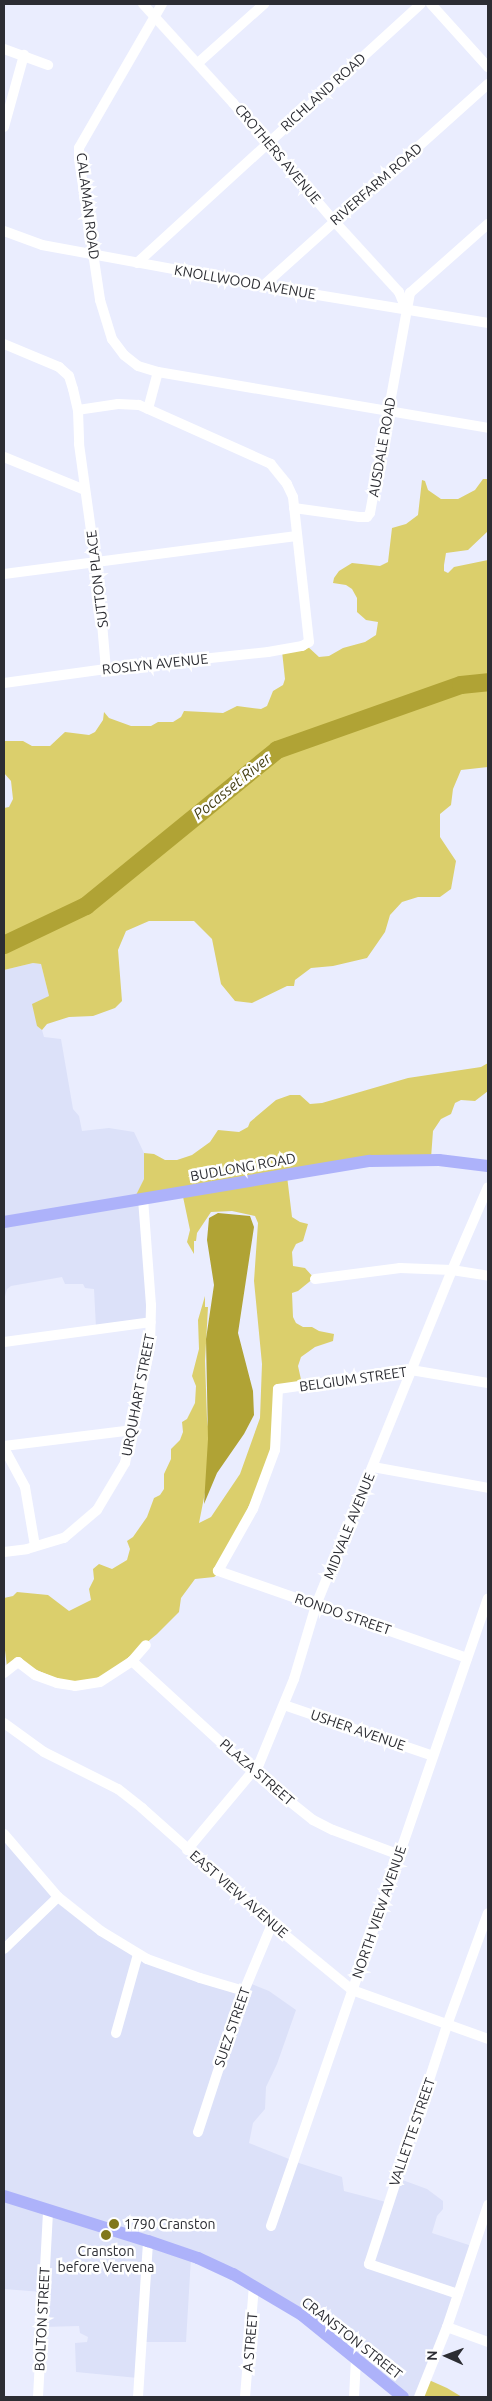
<!DOCTYPE html>
<html>
<head>
<meta charset="utf-8">
<style>
  body { margin:0 }
  #map { position:relative; width:492px; height:2401px; overflow:hidden; background:#eaedfe; font-family:Ubuntu,sans-serif }
  div>[style] { position:absolute }
  [style*='--x'] { left:calc(var(--x)*1px); top:calc(var(--y)*1px); width:calc(var(--w)*1px); rotate:calc(var(--a)*1deg) }
  .built>* { inset:0; background:#dce1f9 }
  .green>* { inset:0; background:#dbcf6c }
  .water>* { inset:0; background:#b0a335 }
  .river>* { height:18px; margin:-9px; padding:0 9px; transform-origin:9px; border-radius:9px; background:#b0a335 }
  .minor>* { height:10px; margin:-5px; padding:0 5px; transform-origin:5px; border-radius:5px; background:#fff }
  .major>* { height:12px; margin:-6px; padding:0 6px; transform-origin:6px; border-radius:6px; background:#adb2fa }
  .dots>* { width:14px; height:14px; translate:-50% -50%; box-sizing:border-box; border:2px solid #fff; border-radius:50% }
  span { translate:-50% -50%; white-space:nowrap; text-align:center; line-height:1.15; -webkit-text-stroke:5px #fff; paint-order:stroke }
  .street-label { font-size:14px; color:#2c2d33 }
  .poi-label { font-size:14px; color:#2c2d33 }
  .left { translate:0 -50%; text-align:left }
  .water-label { font-size:15px; color:#453f12; font-style:italic }
  .frame { position:absolute; inset:0; border:5px solid #2c2d33; pointer-events:none }
  .north { position:absolute; left:422px; top:2331px; width:50px; height:50px; -webkit-text-stroke:4px #fff; paint-order:stroke; rotate:272deg; font-size:14px; font-weight:700; line-height:20px; text-align:center; color:#2c2d33 }
  .north::after { content:''; display:block; margin:auto; width:18px; height:22px; background:#2c2d33; clip-path:polygon(50% 0,100% 100%,50% 72%,0 100%) }
</style>
</head>
<body>
<div id="map">
  <div class="built">
    <div style="clip-path:polygon(33px 963px,41px 964px,49px 996px,37px 1026px,42px 1030px,44px 1037px,61px 1039px,73px 1109px,79px 1116px,82px 1131px,109px 1128px,134px 1132px,144px 1153px,144px 1179px,134px 1199px,141px 1198px,150px 1322px,96px 1328px,94px 1289px,85px 1288px,83px 1284px,65px 1284px,62px 1277px,11px 1286px,7px 1289px,4px 1300px,4px 970px)"></div>
    <div style="clip-path:polygon(4px 1835px,56px 1895px,146px 1959px,242px 1990px,249px 1983px,269px 1991px,296px 2010px,277px 2064px,266px 2087px,265px 2109px,253px 2123px,249px 2143px,299px 2163px,342px 2177px,344px 2191px,386px 2202px,397px 2178px,427px 2189px,443px 2201px,443px 2209px,437px 2216px,432px 2233px,472px 2246px,419px 2397px,404px 2397px,302px 2316px,191px 2258px,186px 2342px,141px 2342px,138px 2378px,76px 2372px,75px 2343px,87px 2342px,88px 2337px,80px 2333px,79px 2326px,43px 2327px,42px 2292px,4px 2289px)"></div>
  </div>
  <div class="green">
    <div style="clip-path:polygon(483px 479px,488px 479px,488px 531px,468px 550px,446px 553px,444px 565px,444px 571px,448px 573px,454px 567px,488px 560px,488px 767px,461px 770px,453px 789px,451px 805px,440px 814px,440px 837px,456px 861px,451px 889px,440px 897px,418px 897px,402px 902px,390px 915px,385px 932px,367px 958px,333px 966px,311px 968px,295px 980px,294px 986px,287px 986px,252px 1003px,235px 1001px,221px 984px,212px 939px,194px 921px,149px 921px,126px 931px,118px 950px,122px 1001px,115px 1008px,93px 1016px,69px 1017px,47px 1024px,42px 1030px,37px 1026px,32px 1004px,49px 996px,41px 964px,33px 963px,4px 970px,4px 808px,9px 807px,13px 799px,11px 781px,4px 773px,4px 741px,23px 741px,32px 746px,50px 746px,65px 732px,89px 735px,95px 732px,103px 720px,104px 712px,109px 718px,131px 726px,151px 726px,158px 722px,173px 722px,181px 717px,184px 711px,223px 713px,237px 706px,261px 709px,267px 706px,273px 691px,283px 685px,285px 679px,282px 651px,306px 645px,319px 657px,329px 656px,343px 648px,365px 642px,376px 635px,378px 622px,366px 620px,357px 612px,357px 598px,352px 589px,346px 585px,333px 583px,334px 578px,339px 571px,352px 563px,380px 566px,388px 562px,392px 528px,406px 524px,418px 515px,422px 480px,425px 481px,428px 490px,441px 499px,458px 499px,475px 490px)"></div>
    <div style="clip-path:polygon(488px 1063px,488px 1091px,475px 1101px,461px 1100px,455px 1103px,451px 1114px,441px 1119px,433px 1131px,431px 1158px,287px 1176px,292px 1217px,300px 1222px,308px 1224px,303px 1241px,296px 1244px,292px 1252px,293px 1266px,305px 1268px,314px 1278px,298px 1291px,292px 1293px,293px 1317px,296px 1323px,303px 1327px,312px 1327px,319px 1331px,334px 1334px,333px 1341px,315px 1347px,301px 1357px,298px 1366px,302px 1384px,279px 1389px,273px 1453px,218px 1574px,214px 1577px,195px 1579px,181px 1598px,179px 1612px,157px 1634px,100px 1681px,74px 1686px,18px 1662px,7px 1667px,4px 1642px,4px 1598px,13px 1596px,17px 1592px,48px 1595px,69px 1611px,91px 1600px,89px 1589px,94px 1579px,93px 1569px,99px 1564px,112px 1569px,127px 1560px,130px 1549px,127px 1541px,133px 1537px,147px 1517px,154px 1498px,160px 1495px,164px 1489px,164px 1474px,171px 1459px,171px 1449px,180px 1440px,183px 1432px,182px 1422px,187px 1419px,195px 1403px,196px 1386px,192px 1376px,199px 1349px,198px 1320px,205px 1296px,205px 1307px,208px 1307px,205px 1361px,207px 1419px,212px 1457px,199px 1523px,211px 1517px,240px 1474px,260px 1418px,262px 1364px,254px 1281px,258px 1223px,255px 1216px,232px 1211px,211px 1212px,197px 1233px,196px 1241px,194px 1241px,194px 1254px,187px 1242px,190px 1230px,182px 1192px,134px 1199px,144px 1179px,144px 1153px,154px 1154px,165px 1160px,177px 1160px,192px 1155px,210px 1142px,218px 1130px,239px 1132px,248px 1127px,250px 1122px,276px 1100px,290px 1095px,300px 1095px,310px 1104px,322px 1103px,408px 1078px,481px 1067px)"></div>
    <div style="clip-path:polygon(429px 2380px,447px 2388px,462px 2397px,419px 2397px)"></div>
  </div>
  <div class="water">
    <div style="clip-path:polygon(218px 1213px,250px 1216px,254px 1227px,238px 1333px,253px 1391px,254px 1415px,244px 1434px,217px 1473px,204px 1504px,208px 1439px,206px 1339px,214px 1285px,207px 1240px,209px 1218px)"></div>
  </div>
  <div class="river">
    <div style="--x:4;--y:945;--w:91;--a:-25.4"></div>
    <div style="--x:86;--y:906;--w:247;--a:-39.2"></div>
    <div style="--x:277;--y:750;--w:195;--a:-19.5"></div>
    <div style="--x:461;--y:685;--w:27;--a:-6"></div>
  </div>
  <div class="minor">
    <div style="--x:143;--y:4;--w:134;--a:47.7"></div>
    <div style="--x:233;--y:103;--w:155;--a:49.4"></div>
    <div style="--x:334;--y:221;--w:96;--a:47.5"></div>
    <div style="--x:399;--y:292;--w:18;--a:68"></div>
    <div style="--x:162;--y:4;--w:166;--a:120"></div>
    <div style="--x:79;--y:148;--w:11;--a:90"></div>
    <div style="--x:79;--y:159;--w:143;--a:81.5"></div>
    <div style="--x:100;--y:300;--w:41;--a:72.9"></div>
    <div style="--x:112;--y:339;--w:20;--a:53"></div>
    <div style="--x:124;--y:355;--w:18;--a:38"></div>
    <div style="--x:138;--y:366;--w:21;--a:17"></div>
    <div style="--x:158;--y:372;--w:335;--a:9.6"></div>
    <div style="--x:431;--y:4;--w:85;--a:47.9"></div>
    <div style="--x:4;--y:49;--w:47;--a:20"></div>
    <div style="--x:198;--y:63;--w:89;--a:-41.8"></div>
    <div style="--x:4;--y:127;--w:75;--a:-74.5"></div>
    <div style="--x:4;--y:231;--w:40;--a:20.2"></div>
    <div style="--x:42;--y:245;--w:249;--a:10.4"></div>
    <div style="--x:287;--y:290;--w:204;--a:9.3"></div>
    <div style="--x:137;--y:263;--w:384;--a:-42.4"></div>
    <div style="--x:264;--y:285;--w:301;--a:-41.9"></div>
    <div style="--x:4;--y:344;--w:60;--a:22.7"></div>
    <div style="--x:59;--y:367;--w:13;--a:42"></div>
    <div style="--x:69;--y:376;--w:14;--a:73"></div>
    <div style="--x:73;--y:389;--w:22;--a:77"></div>
    <div style="--x:78;--y:410;--w:34;--a:88"></div>
    <div style="--x:79;--y:444;--w:145;--a:82.1"></div>
    <div style="--x:99;--y:588;--w:81;--a:85.1"></div>
    <div style="--x:148;--y:409;--w:38;--a:-75"></div>
    <div style="--x:4;--y:457;--w:87;--a:22.2"></div>
    <div style="--x:294;--y:508;--w:66;--a:7.9"></div>
    <div style="--x:359;--y:517;--w:8;--a:0"></div>
    <div style="--x:367;--y:517;--w:5;--a:-53"></div>
    <div style="--x:370;--y:513;--w:224;--a:-79.7"></div>
    <div style="--x:410;--y:293;--w:104;--a:-41.5"></div>
    <div style="--x:4;--y:574;--w:295;--a:-7.4"></div>
    <div style="--x:4;--y:683;--w:103;--a:-7.8"></div>
    <div style="--x:106;--y:669;--w:163;--a:-6"></div>
    <div style="--x:268;--y:652;--w:35;--a:-10"></div>
    <div style="--x:302;--y:646;--w:8;--a:-30"></div>
    <div style="--x:309;--y:642;--w:146;--a:-96.3"></div>
    <div style="--x:293;--y:497;--w:14;--a:-115"></div>
    <div style="--x:287;--y:484;--w:26;--a:-129"></div>
    <div style="--x:271;--y:464;--w:145;--a:-155.9"></div>
    <div style="--x:139;--y:405;--w:21;--a:-177"></div>
    <div style="--x:118;--y:404;--w:40;--a:171.5"></div>
    <div style="--x:315;--y:1279;--w:86;--a:-7.4"></div>
    <div style="--x:400;--y:1268;--w:52;--a:2.2"></div>
    <div style="--x:452;--y:1270;--w:36;--a:9"></div>
    <div style="--x:4;--y:1342;--w:148;--a:-7.7"></div>
    <div style="--x:4;--y:1446;--w:130;--a:-7.1"></div>
    <div style="--x:4;--y:1448;--w:44;--a:61.7"></div>
    <div style="--x:25;--y:1487;--w:60;--a:80.4"></div>
    <div style="--x:373;--y:1467;--w:117;--a:10.3"></div>
    <div style="--x:4;--y:1552;--w:23;--a:-7"></div>
    <div style="--x:27;--y:1549;--w:39;--a:-17"></div>
    <div style="--x:64;--y:1538;--w:43;--a:-40.3"></div>
    <div style="--x:97;--y:1510;--w:55;--a:-59.2"></div>
    <div style="--x:125;--y:1463;--w:119;--a:-77.8"></div>
    <div style="--x:150;--y:1347;--w:42;--a:-88.6"></div>
    <div style="--x:151;--y:1305;--w:107;--a:-94.3"></div>
    <div style="--x:467;--y:1658;--w:264;--a:-160.7"></div>
    <div style="--x:218;--y:1571;--w:71;--a:-60.6"></div>
    <div style="--x:253;--y:1509;--w:63;--a:-69.6"></div>
    <div style="--x:275;--y:1450;--w:61;--a:-87.2"></div>
    <div style="--x:278;--y:1389;--w:134;--a:-8.1"></div>
    <div style="--x:411;--y:1370;--w:78;--a:9.6"></div>
    <div style="--x:132;--y:1661;--w:164;--a:42.5"></div>
    <div style="--x:253;--y:1772;--w:77;--a:38.7"></div>
    <div style="--x:313;--y:1820;--w:22;--a:27"></div>
    <div style="--x:333;--y:1830;--w:72;--a:20.5"></div>
    <div style="--x:4;--y:1673;--w:18;--a:-38"></div>
    <div style="--x:18;--y:1662;--w:21;--a:37"></div>
    <div style="--x:35;--y:1675;--w:23;--a:20"></div>
    <div style="--x:57;--y:1683;--w:18;--a:9"></div>
    <div style="--x:75;--y:1686;--w:25;--a:-9"></div>
    <div style="--x:100;--y:1682;--w:38;--a:-33"></div>
    <div style="--x:132;--y:1661;--w:21;--a:-49"></div>
    <div style="--x:284;--y:1705;--w:157;--a:18.9"></div>
    <div style="--x:4;--y:1723;--w:49;--a:35.9"></div>
    <div style="--x:44;--y:1752;--w:83;--a:26.6"></div>
    <div style="--x:118;--y:1789;--w:31;--a:38"></div>
    <div style="--x:142;--y:1808;--w:174;--a:41.7"></div>
    <div style="--x:272;--y:1924;--w:104;--a:39.5"></div>
    <div style="--x:352;--y:1990;--w:145;--a:19.8"></div>
    <div style="--x:4;--y:1834;--w:83;--a:49.4"></div>
    <div style="--x:58;--y:1897;--w:55;--a:38.3"></div>
    <div style="--x:101;--y:1931;--w:54;--a:31.3"></div>
    <div style="--x:147;--y:1959;--w:56;--a:19.7"></div>
    <div style="--x:200;--y:1978;--w:46;--a:16.5"></div>
    <div style="--x:187;--y:1850;--w:112;--a:-50.1"></div>
    <div style="--x:259;--y:1764;--w:92;--a:-67.6"></div>
    <div style="--x:294;--y:1679;--w:77;--a:-73.4"></div>
    <div style="--x:316;--y:1605;--w:362;--a:-67.9"></div>
    <div style="--x:452;--y:1270;--w:90;--a:-66.6"></div>
    <div style="--x:4;--y:1949;--w:75;--a:-43.9"></div>
    <div style="--x:116;--y:2033;--w:82;--a:-74.4"></div>
    <div style="--x:198;--y:2132;--w:148;--a:-71.9"></div>
    <div style="--x:244;--y:1991;--w:73;--a:-67.3"></div>
    <div style="--x:271;--y:2226;--w:664;--a:-70.94"></div>
    <div style="--x:458;--y:2294;--w:94;--a:-161.4"></div>
    <div style="--x:369;--y:2264;--w:251;--a:-71.9"></div>
    <div style="--x:447;--y:2025;--w:119;--a:-69.9"></div>
    <div style="--x:447;--y:2327;--w:44;--a:20.1"></div>
    <div style="--x:38;--y:2397;--w:187;--a:-86.9"></div>
    <div style="--x:138;--y:2397;--w:156;--a:-86.3"></div>
    <div style="--x:245;--y:2397;--w:111;--a:-85.4"></div>
    <div style="--x:354;--y:2397;--w:39;--a:-87"></div>
    <div style="--x:419;--y:2397;--w:75;--a:-68.2"></div>
    <div style="--x:447;--y:2327;--w:129;--a:-71.4"></div>
  </div>
  <div class="major">
    <div style="--x:4;--y:1222;--w:371;--a:-9.5"></div>
    <div style="--x:370;--y:1161;--w:69;--a:-0.8"></div>
    <div style="--x:439;--y:1160;--w:49;--a:7"></div>
    <div style="--x:4;--y:2196;--w:151;--a:17.4"></div>
    <div style="--x:148;--y:2241;--w:53;--a:18.8"></div>
    <div style="--x:198;--y:2258;--w:38;--a:25"></div>
    <div style="--x:233;--y:2274;--w:80;--a:30.7"></div>
    <div style="--x:302;--y:2315;--w:130;--a:39.1"></div>
  </div>
  <div class="dots">
    <div style="left:114px;top:2224px;background:#81771b"></div>
    <div style="left:106px;top:2235px;background:#81771b"></div>
  </div>
  <div class="street-label">
    <span style="left:323px;top:92px;rotate:-42deg">RICHLAND ROAD</span>
    <span style="left:278px;top:154px;rotate:50deg">CROTHERS AVENUE</span>
    <span style="left:376px;top:184px;rotate:-41deg">RIVERFARM ROAD</span>
    <span style="left:88px;top:206px;rotate:83deg">CALAMAN ROAD</span>
    <span style="left:245px;top:282px;rotate:10deg">KNOLLWOOD AVENUE</span>
    <span style="left:382px;top:447px;rotate:-80deg">AUSDALE ROAD</span>
    <span style="left:97px;top:579px;rotate:-97deg">SUTTON PLACE</span>
    <span style="left:155px;top:664px;rotate:-6deg">ROSLYN AVENUE</span>
    <span style="left:243px;top:1167px;rotate:-10deg">BUDLONG ROAD</span>
    <span style="left:353px;top:1379px;rotate:-8deg">BELGIUM STREET</span>
    <span style="left:138px;top:1395px;rotate:-79deg">URQUHART STREET</span>
    <span style="left:349px;top:1526px;rotate:-68deg">MIDVALE AVENUE</span>
    <span style="left:343px;top:1614px;rotate:19deg">RONDO STREET</span>
    <span style="left:358px;top:1730px;rotate:19deg">USHER AVENUE</span>
    <span style="left:257px;top:1772px;rotate:41deg">PLAZA STREET</span>
    <span style="left:239px;top:1894px;rotate:41deg">EAST VIEW AVENUE</span>
    <span style="left:379px;top:1912px;rotate:-71deg">NORTH VIEW AVENUE</span>
    <span style="left:232px;top:2027px;rotate:-71deg">SUEZ STREET</span>
    <span style="left:412px;top:2132px;rotate:-71deg">VALLETTE STREET</span>
    <span style="left:42px;top:2319px;rotate:-87deg">BOLTON STREET</span>
    <span style="left:352px;top:2338px;rotate:38deg">CRANSTON STREET</span>
    <span style="left:250px;top:2342px;rotate:-85deg">A STREET</span>
  </div>
  <div class="poi-label">
    <span class="left" style="left:124px;top:2224px">1790 Cranston</span>
    <span style="left:106px;top:2259px">Cranston<br>before Vervena</span>
  </div>
  <div class="water-label">
    <span style="left:232px;top:786px;rotate:-39deg">Pocasset River</span>
  </div>
  <div class="frame"></div>
  <div class="north">N</div>
</div>
</body>
</html>
